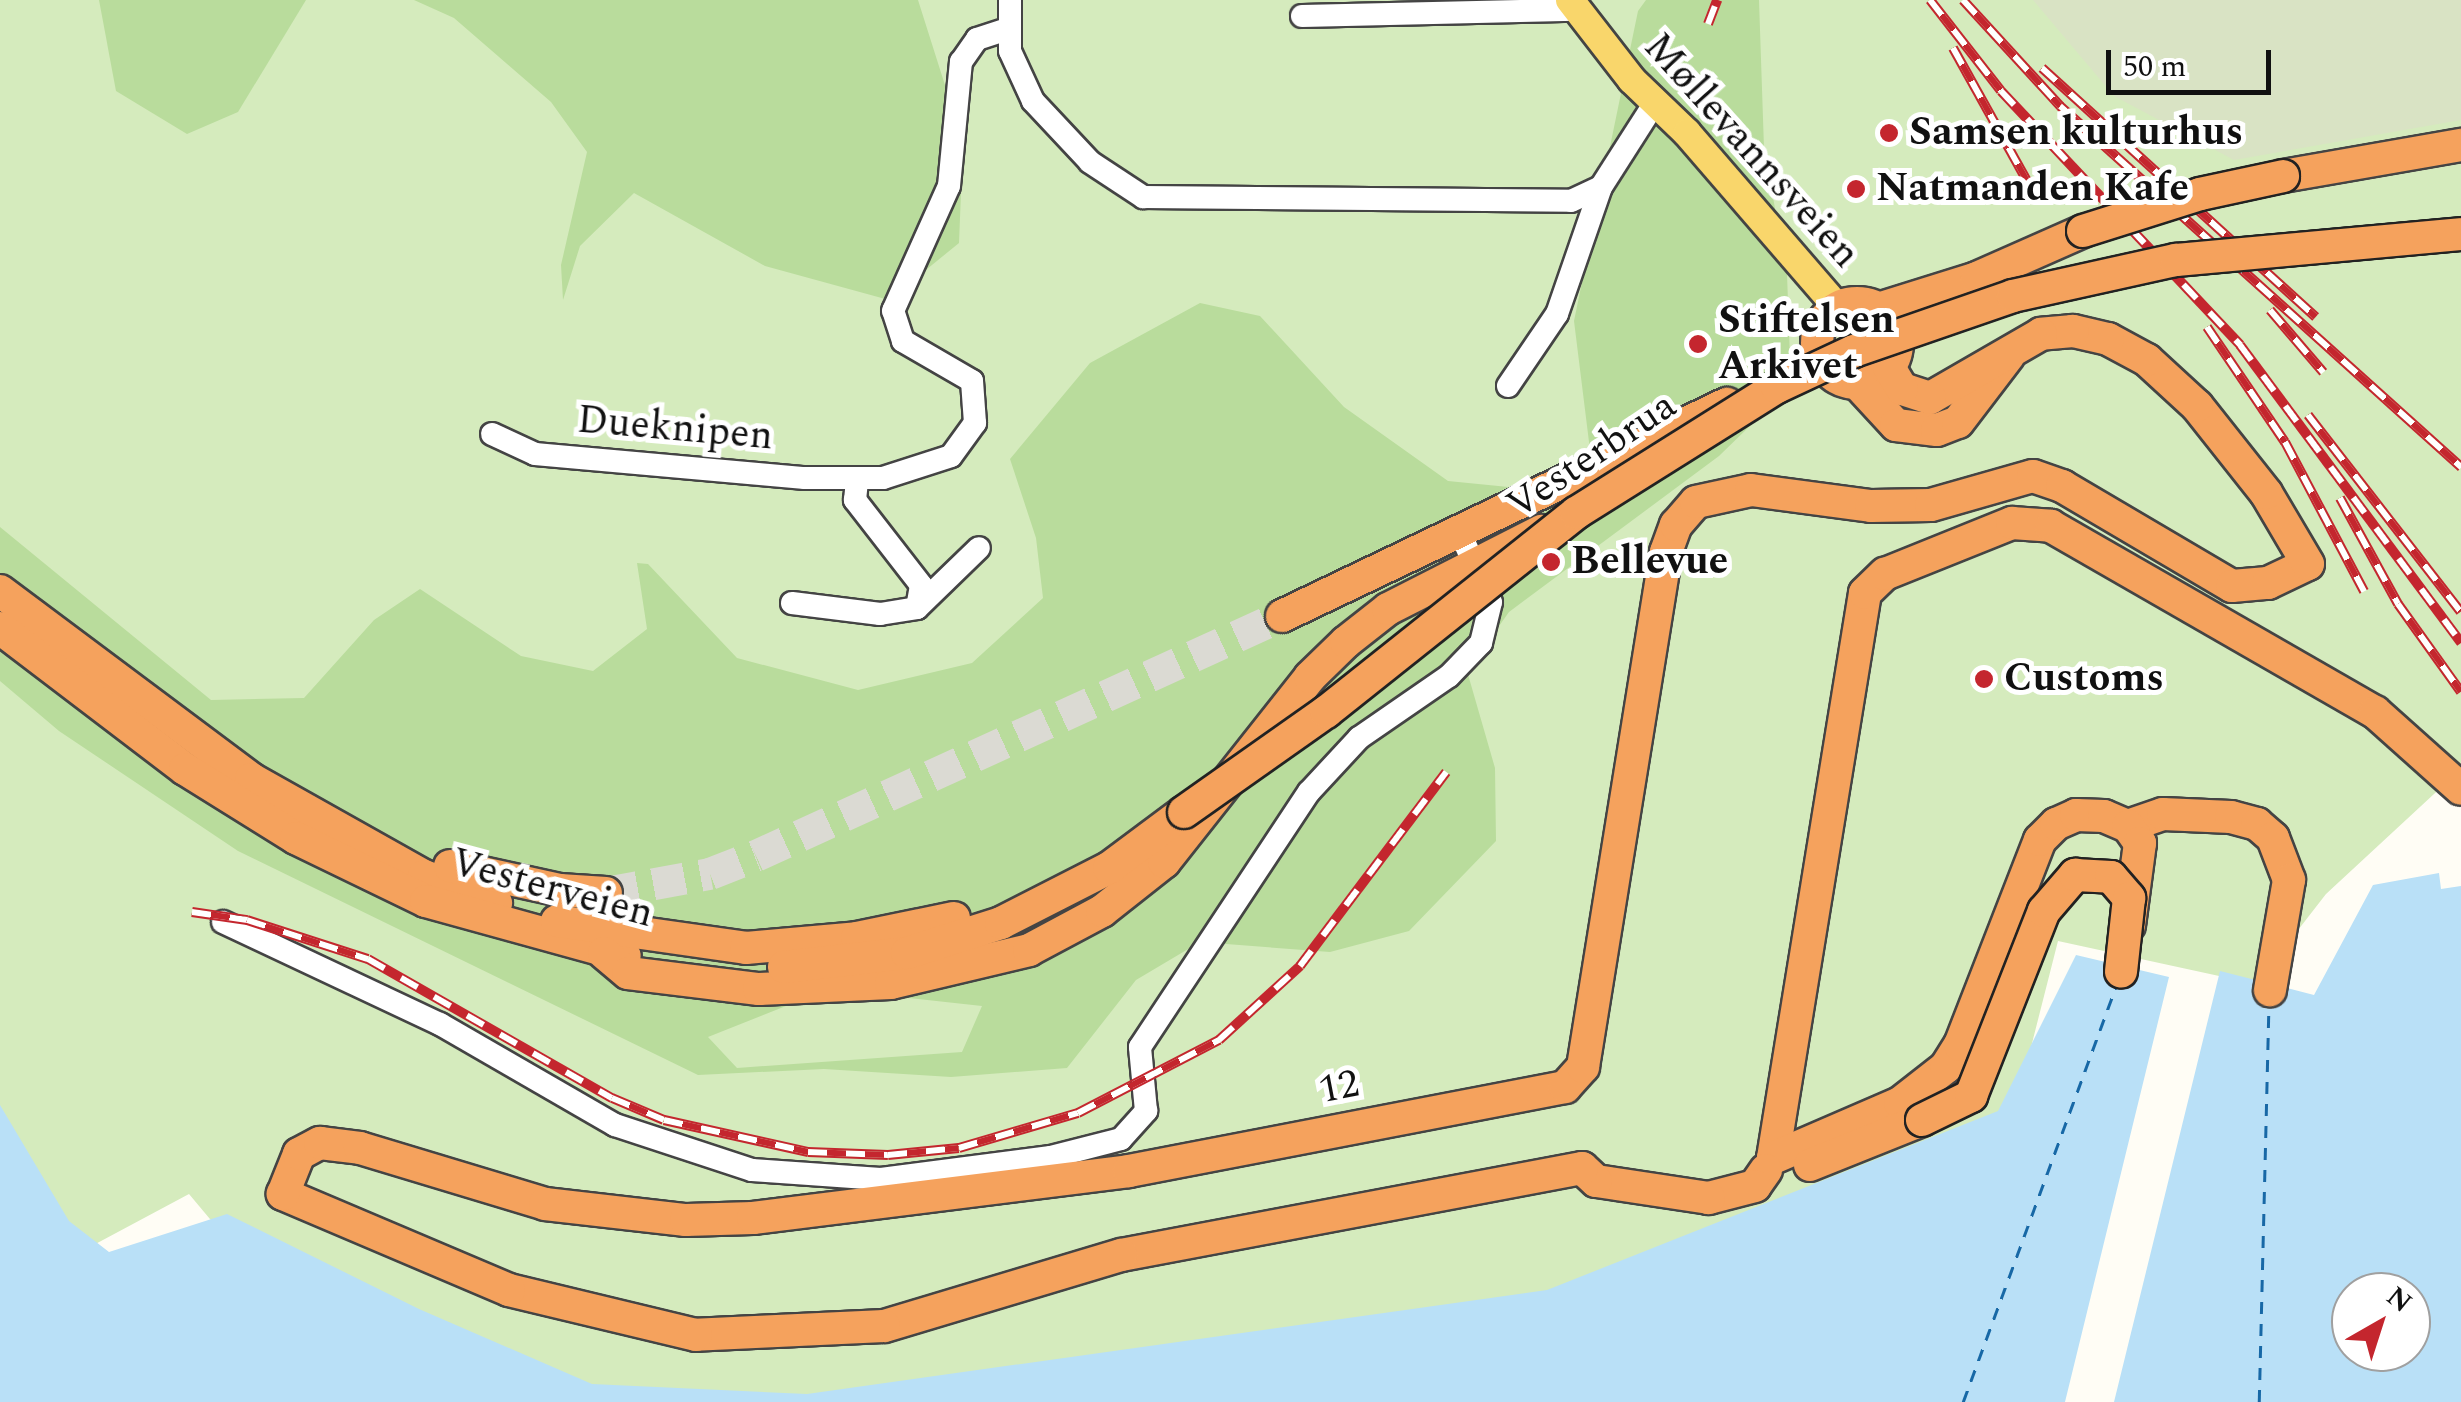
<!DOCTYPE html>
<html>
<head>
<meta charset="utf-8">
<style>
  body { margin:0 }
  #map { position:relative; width:2461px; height:1402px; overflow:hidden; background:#fffdf5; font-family:Spectral,serif }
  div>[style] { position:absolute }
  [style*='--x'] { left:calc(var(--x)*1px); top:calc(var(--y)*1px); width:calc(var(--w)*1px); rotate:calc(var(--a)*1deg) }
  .green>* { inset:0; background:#d5ebbd }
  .forest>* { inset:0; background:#b9dc9c }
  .cemetery>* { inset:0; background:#d9e3c4 }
  .water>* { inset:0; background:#b9e0f7 }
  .ferry>* { height:2.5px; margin-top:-1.25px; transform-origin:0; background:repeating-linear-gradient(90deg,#1768a6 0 12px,transparent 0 22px) }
  .highway-tunnel>* { height:32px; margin-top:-16px; transform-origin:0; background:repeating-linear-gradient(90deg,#dbdad3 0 32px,transparent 0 48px) }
  .roads { filter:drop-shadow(2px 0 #444) drop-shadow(-2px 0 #444) drop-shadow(0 2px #444) drop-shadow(0 -2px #444) }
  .minor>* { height:22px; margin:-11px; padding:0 11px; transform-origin:11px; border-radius:11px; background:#fff }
  .major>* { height:28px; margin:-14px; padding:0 14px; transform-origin:14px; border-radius:14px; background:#f9d66b }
  .highway>* { height:32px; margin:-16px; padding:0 16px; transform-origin:16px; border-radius:16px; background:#f5a25d }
  .highway>.ring { margin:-16px; padding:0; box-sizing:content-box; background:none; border:32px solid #f5a25d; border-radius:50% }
  .rail>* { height:10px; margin-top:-5px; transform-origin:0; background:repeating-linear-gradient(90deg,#fff 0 19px,#c4262e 0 38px); box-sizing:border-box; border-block:2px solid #c4262e }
  .bridges { filter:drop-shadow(2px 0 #222) drop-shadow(-2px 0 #222) drop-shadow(0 2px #222) drop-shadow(0 -2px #222) }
  .highway-bridge>* { height:32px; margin:-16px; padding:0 16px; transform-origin:16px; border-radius:16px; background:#f5a25d }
  .dots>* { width:28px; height:28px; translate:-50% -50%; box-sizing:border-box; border:5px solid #fff; border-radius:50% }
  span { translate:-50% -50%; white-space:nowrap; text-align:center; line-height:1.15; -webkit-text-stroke:10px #fff; paint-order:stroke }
  .poi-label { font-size:40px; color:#111; font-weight:700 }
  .left { translate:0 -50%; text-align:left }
  .street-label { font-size:40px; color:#111 }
  .north { position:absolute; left:2331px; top:1272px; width:100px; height:100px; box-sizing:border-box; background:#fff; border:2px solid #a0a0a0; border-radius:50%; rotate:39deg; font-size:28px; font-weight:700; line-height:40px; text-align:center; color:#111 }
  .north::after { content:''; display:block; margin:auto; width:35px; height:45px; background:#c4262e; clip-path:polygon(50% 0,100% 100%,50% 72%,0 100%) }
  .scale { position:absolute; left:2106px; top:50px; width:165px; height:45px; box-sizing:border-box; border:5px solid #111; border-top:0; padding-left:12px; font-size:30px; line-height:35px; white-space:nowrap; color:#111; -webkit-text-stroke:8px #fff; paint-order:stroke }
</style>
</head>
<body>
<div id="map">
  <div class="green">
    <div style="clip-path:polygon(0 0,2461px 0,2461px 769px,2326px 894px,2256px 984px,2058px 941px,2012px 1122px,1522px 1303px,876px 1402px,682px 1402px,599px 1396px,220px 1231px,189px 1194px,73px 1256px,0 1177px)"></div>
  </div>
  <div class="forest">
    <div style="clip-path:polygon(99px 0,306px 0,238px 112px,187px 134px,116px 91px)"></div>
    <div style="clip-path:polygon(414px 0,918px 0,963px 142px,959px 243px,889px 300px,765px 266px,634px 193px,580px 246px,563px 300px,561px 265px,587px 152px,551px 102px,454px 18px)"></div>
    <div style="clip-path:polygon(evenodd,1646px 0,1759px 0,1764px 148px,1787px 274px,1791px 386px,1719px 456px,1509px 612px,1467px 671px,1495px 768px,1496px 841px,1409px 931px,1330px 952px,1200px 942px,1136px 980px,1067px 1068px,951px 1077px,824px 1069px,698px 1075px,238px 851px,59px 731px,0 681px,0 527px,211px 700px,304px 698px,374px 620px,420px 589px,521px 656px,593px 671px,647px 629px,637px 563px,648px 564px,737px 658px,858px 690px,972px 663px,1043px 598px,1036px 538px,1010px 459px,1090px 363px,1200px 303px,1260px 316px,1344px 407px,1448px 481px,1557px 492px,1590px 450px,1574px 321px,1638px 11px,1646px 0,909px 998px,982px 1006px,962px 1052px,737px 1068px,708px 1037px,786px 1006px,909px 998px)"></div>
  </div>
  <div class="cemetery">
    <div style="clip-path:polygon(2033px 0,2461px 0,2461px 120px,2234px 160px,2114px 96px)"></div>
  </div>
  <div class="water">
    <div style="clip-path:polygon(evenodd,2439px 873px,2441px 889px,2461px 886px,2461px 1402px,2114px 1402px,2220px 971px,2314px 995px,2373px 885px,2439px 873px,2351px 1292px,2411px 1292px,2411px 1352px,2351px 1352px,2351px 1292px)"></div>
    <div style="clip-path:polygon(2076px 955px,2169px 977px,2065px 1402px,0 1402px,0 1105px,69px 1221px,109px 1252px,227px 1214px,419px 1309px,592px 1384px,807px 1394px,1547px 1290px,1998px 1111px)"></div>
  </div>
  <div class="ferry">
    <div style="--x:1963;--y:1402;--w:442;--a:-69.8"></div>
    <div style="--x:2259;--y:1402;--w:396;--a:-88.6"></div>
  </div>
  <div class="highway-tunnel">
    <div style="--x:606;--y:893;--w:106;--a:-10.4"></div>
    <div style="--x:710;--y:874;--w:49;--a:-21.4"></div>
    <div style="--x:756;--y:856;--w:578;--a:-24.53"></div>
  </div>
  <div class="roads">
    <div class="minor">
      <div style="--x:1010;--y:0;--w:51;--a:90"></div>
      <div style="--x:1010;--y:51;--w:55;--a:65.3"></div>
      <div style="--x:1033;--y:101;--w:83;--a:46.9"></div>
      <div style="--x:1090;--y:162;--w:64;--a:33.4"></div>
      <div style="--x:1143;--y:197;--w:428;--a:0.5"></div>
      <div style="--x:1571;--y:201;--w:33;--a:-25"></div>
      <div style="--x:1601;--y:187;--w:98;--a:-57.4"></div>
      <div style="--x:1302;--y:16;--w:273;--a:-1.3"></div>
      <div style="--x:1508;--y:386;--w:87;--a:-55.8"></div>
      <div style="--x:1557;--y:314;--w:134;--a:-70.9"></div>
      <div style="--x:492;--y:434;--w:47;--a:24.9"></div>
      <div style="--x:535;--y:454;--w:271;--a:5.1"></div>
      <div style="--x:805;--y:478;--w:78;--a:0"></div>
      <div style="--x:883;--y:478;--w:71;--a:-17.9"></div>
      <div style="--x:951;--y:456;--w:41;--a:-54"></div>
      <div style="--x:975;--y:423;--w:42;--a:-94.1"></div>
      <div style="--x:972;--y:381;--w:80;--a:-149.9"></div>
      <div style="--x:903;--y:341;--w:32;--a:-108"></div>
      <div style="--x:893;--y:311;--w:137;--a:-65.9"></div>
      <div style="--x:949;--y:186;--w:125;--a:-84.5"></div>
      <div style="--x:961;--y:62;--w:28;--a:-55"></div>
      <div style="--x:977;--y:39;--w:29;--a:-18"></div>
      <div style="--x:792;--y:603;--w:89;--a:7.1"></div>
      <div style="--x:880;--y:614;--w:37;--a:-9"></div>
      <div style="--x:917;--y:608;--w:23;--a:-80"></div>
      <div style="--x:921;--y:585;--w:108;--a:-127.8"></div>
      <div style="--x:855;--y:500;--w:20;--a:-84"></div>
      <div style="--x:917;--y:608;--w:86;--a:-44.1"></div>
      <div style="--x:223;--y:922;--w:240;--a:25.2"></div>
      <div style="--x:440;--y:1024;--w:202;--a:30"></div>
      <div style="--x:615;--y:1125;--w:144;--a:18.2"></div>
      <div style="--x:752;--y:1170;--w:129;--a:4"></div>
      <div style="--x:881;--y:1179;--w:171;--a:-7.4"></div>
      <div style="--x:1051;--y:1157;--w:72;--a:-14.4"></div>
      <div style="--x:1121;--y:1139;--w:38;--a:-48"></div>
      <div style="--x:1146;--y:1111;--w:64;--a:-95.4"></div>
      <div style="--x:1140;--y:1047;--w:306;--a:-56.5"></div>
      <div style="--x:1309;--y:792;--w:74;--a:-47.2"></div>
      <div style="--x:1359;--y:738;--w:109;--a:-34.6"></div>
      <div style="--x:1449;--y:676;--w:46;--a:-45.9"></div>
      <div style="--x:1481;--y:643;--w:42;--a:-76.3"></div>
      <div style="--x:1491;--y:602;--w:73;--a:-114.1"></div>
    </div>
    <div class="major">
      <div style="--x:1570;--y:0;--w:101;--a:52.2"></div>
      <div style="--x:1632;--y:80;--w:76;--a:43.9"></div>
      <div style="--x:1687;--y:133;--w:231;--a:49.2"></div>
    </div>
    <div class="highway">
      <div style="--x:2283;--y:176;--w:181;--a:-9.9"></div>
      <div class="ring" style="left:1817px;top:303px;width:48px;height:48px"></div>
      <div style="--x:1878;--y:309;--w:104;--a:-17.4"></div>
      <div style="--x:1977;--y:278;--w:116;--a:-23.9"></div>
      <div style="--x:1858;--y:384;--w:56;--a:47.2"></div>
      <div style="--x:1896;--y:425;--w:41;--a:7"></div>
      <div style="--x:1937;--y:430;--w:22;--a:-21"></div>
      <div style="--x:1958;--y:422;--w:84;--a:-52.7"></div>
      <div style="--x:0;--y:591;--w:314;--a:36.8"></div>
      <div style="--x:251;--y:779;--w:198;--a:29.3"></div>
      <div style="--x:424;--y:876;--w:77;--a:20.6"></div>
      <div style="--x:1282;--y:616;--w:493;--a:-25.5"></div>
      <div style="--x:0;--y:628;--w:233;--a:37.3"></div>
      <div style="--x:185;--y:769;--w:131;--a:31.9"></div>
      <div style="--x:296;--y:838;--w:144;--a:25.9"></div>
      <div style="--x:426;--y:901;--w:206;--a:15.4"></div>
      <div style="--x:2128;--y:826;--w:37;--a:-19"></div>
      <div style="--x:2163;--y:814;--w:68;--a:2.5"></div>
      <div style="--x:2231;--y:817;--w:27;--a:15"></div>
      <div style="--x:2257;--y:824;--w:21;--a:41"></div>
      <div style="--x:2273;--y:838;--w:45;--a:69.1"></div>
      <div style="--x:2289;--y:880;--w:112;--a:99.8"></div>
      <div style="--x:450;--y:866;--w:113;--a:12.3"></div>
      <div style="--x:560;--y:890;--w:46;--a:3.7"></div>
      <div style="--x:557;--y:921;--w:191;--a:8.1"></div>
      <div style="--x:746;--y:948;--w:111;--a:-5.1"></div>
      <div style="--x:857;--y:938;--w:99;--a:-11.7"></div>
      <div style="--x:604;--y:953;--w:31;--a:40"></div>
      <div style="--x:628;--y:973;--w:132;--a:7"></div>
      <div style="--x:759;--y:989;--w:132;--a:-2.6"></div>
      <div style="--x:891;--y:983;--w:142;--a:-13.4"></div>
      <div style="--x:1029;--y:950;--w:83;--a:-28.1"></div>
      <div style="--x:1102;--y:911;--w:79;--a:-38.3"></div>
      <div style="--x:1164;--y:862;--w:236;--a:-51.7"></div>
      <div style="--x:1310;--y:677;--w:50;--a:-44.2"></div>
      <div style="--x:1346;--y:642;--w:53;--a:-38.2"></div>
      <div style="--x:1388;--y:609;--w:172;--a:-27"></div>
      <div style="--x:784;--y:967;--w:124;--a:-6.5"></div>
      <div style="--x:907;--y:953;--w:99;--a:-17.7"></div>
      <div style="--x:1001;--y:923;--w:121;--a:-27"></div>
      <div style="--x:1109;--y:868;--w:94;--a:-36.7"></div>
      <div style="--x:1773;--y:1158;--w:572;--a:-80.75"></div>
      <div style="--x:1865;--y:593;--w:28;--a:-44"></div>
      <div style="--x:1885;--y:574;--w:137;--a:-21.9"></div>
      <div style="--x:2012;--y:523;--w:39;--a:4"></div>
      <div style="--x:2051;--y:526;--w:374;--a:29.9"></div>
      <div style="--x:2375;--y:712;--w:115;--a:41.8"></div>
      <div style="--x:1773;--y:1158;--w:138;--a:-23.4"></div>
      <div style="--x:1900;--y:1103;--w:58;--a:-38"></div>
      <div style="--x:1946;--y:1067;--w:26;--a:-58"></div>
      <div style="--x:1960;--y:1045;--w:220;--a:-68.7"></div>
      <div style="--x:2040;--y:840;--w:23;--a:-45"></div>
      <div style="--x:2056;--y:824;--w:22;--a:-24"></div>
      <div style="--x:2076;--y:815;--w:28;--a:2"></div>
      <div style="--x:2104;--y:816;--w:26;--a:23"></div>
      <div style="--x:2128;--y:826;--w:21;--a:55"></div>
      <div style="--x:2140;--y:843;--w:83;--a:97.6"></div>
      <div style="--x:1810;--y:1165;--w:121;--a:-21.9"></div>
      <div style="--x:1766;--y:1170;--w:19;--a:125"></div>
      <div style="--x:1755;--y:1186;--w:48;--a:165.4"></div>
      <div style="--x:1709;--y:1198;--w:114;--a:-171.4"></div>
      <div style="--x:1596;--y:1181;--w:19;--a:-137"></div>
      <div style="--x:1582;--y:1168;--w:469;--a:169.3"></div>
      <div style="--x:1121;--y:1255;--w:247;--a:163.3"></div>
      <div style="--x:884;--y:1326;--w:188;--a:177.3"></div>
      <div style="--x:696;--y:1335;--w:192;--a:-166.5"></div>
      <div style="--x:509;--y:1290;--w:246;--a:-157"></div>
      <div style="--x:283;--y:1194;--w:43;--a:-68.2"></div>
      <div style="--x:299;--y:1154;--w:24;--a:-28"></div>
      <div style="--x:320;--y:1143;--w:40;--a:7.1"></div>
      <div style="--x:360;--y:1148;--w:193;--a:16.8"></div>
      <div style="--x:545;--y:1204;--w:142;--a:6.5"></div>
      <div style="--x:686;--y:1220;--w:67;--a:-1.7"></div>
      <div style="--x:753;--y:1218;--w:379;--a:-7.1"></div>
      <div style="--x:1129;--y:1171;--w:444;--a:-10.9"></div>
      <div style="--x:1565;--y:1087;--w:27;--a:-48"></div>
      <div style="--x:1583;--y:1067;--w:522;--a:-80.84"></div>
      <div style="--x:1666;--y:552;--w:29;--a:-70"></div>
      <div style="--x:1676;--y:525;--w:30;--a:-49"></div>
      <div style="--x:1696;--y:502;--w:56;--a:-12.3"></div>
      <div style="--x:1751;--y:490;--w:121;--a:7.6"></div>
      <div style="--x:1871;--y:506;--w:60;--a:-1"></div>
      <div style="--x:1931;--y:505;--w:106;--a:-15.9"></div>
      <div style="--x:2033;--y:476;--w:31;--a:19"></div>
      <div style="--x:2062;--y:486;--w:197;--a:30.5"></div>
      <div style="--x:2232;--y:586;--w:36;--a:-5"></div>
      <div style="--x:2268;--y:583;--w:44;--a:-25.4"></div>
      <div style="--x:2308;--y:564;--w:82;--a:-120.6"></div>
      <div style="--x:2266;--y:493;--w:111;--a:-128.4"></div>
      <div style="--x:2197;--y:406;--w:68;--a:-137.4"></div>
      <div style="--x:2147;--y:360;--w:44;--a:-151.7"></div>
      <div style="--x:2108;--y:339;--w:36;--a:-167"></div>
      <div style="--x:2073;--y:331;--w:32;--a:175"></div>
      <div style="--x:2041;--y:334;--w:128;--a:150"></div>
      <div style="--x:1930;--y:398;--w:29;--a:-162"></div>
      <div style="--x:1902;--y:389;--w:26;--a:-121"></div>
    </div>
  </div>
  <div class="rail">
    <div style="--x:1930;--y:0;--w:115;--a:52"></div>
    <div style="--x:2001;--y:91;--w:349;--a:46.7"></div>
    <div style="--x:2240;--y:345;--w:371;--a:53.4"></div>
    <div style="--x:1963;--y:0;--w:144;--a:47.5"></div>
    <div style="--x:2060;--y:106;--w:540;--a:42"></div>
    <div style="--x:1708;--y:24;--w:26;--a:-69"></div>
    <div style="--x:1953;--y:48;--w:175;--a:60.9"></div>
    <div style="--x:2042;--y:68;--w:370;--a:42.3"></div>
    <div style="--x:2270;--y:310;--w:82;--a:49.5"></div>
    <div style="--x:2207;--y:327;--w:139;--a:55.9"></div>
    <div style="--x:2285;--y:442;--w:169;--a:62.1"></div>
    <div style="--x:2308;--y:415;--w:249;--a:52.2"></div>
    <div style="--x:2340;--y:498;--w:121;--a:61.3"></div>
    <div style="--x:2398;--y:604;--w:108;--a:54.4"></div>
    <div style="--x:192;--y:912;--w:56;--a:8.3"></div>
    <div style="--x:247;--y:920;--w:127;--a:17.9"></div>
    <div style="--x:368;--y:959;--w:281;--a:29.7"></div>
    <div style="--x:612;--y:1098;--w:56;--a:22.9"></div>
    <div style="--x:664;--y:1120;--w:148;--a:12.5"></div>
    <div style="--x:808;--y:1152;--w:80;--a:2.1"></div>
    <div style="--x:888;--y:1155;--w:71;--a:-5.6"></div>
    <div style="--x:959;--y:1148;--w:124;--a:-16.4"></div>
    <div style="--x:1078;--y:1113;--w:159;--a:-27.4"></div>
    <div style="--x:1219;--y:1040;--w:110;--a:-42.4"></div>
    <div style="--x:1300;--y:966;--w:243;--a:-53"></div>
  </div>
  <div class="bridges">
    <div class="highway-bridge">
      <div style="--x:2083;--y:231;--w:123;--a:-17.5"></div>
      <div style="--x:2200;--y:194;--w:85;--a:-12.2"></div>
      <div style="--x:1184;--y:812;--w:174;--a:-35.2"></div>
      <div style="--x:1326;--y:712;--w:320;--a:-38.5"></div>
      <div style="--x:1576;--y:513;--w:237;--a:-32.1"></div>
      <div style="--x:1777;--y:387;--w:85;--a:-25.1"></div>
      <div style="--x:1854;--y:351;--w:168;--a:-19.1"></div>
      <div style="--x:2013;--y:296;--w:167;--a:-12.5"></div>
      <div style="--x:2176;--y:260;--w:286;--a:-5.2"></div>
      <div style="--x:1922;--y:1120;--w:55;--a:-26.1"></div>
      <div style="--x:1971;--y:1096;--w:199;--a:-68.5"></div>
      <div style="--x:2044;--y:911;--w:48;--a:-49.3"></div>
      <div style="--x:2075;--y:875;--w:36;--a:3"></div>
      <div style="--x:2111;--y:877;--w:28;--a:49"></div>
      <div style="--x:2129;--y:898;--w:74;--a:96.2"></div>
    </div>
  </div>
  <div class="dots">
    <div style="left:1889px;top:133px;background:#c4262e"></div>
    <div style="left:1856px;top:189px;background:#c4262e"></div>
    <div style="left:1698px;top:344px;background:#c4262e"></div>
    <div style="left:1551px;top:562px;background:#c4262e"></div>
    <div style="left:1984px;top:679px;background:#c4262e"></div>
  </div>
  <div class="poi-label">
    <span class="left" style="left:1909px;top:133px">Samsen kulturhus</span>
    <span class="left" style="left:1876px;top:189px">Natmanden Kafe</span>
    <span class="left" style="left:1718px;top:344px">Stiftelsen<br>Arkivet</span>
    <span class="left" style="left:1571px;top:562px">Bellevue</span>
    <span class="left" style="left:2004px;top:679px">Customs</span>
  </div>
  <div class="street-label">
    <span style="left:1751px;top:151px;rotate:48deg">Møllevannsveien</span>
    <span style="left:675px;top:429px;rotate:5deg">Dueknipen</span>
    <span style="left:1592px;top:456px;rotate:-34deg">Vesterbrua</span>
    <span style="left:552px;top:889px;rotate:15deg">Vesterveien</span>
    <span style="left:1339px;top:1088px;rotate:-11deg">12</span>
  </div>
  <div class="north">N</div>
  <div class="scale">50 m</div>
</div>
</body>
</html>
